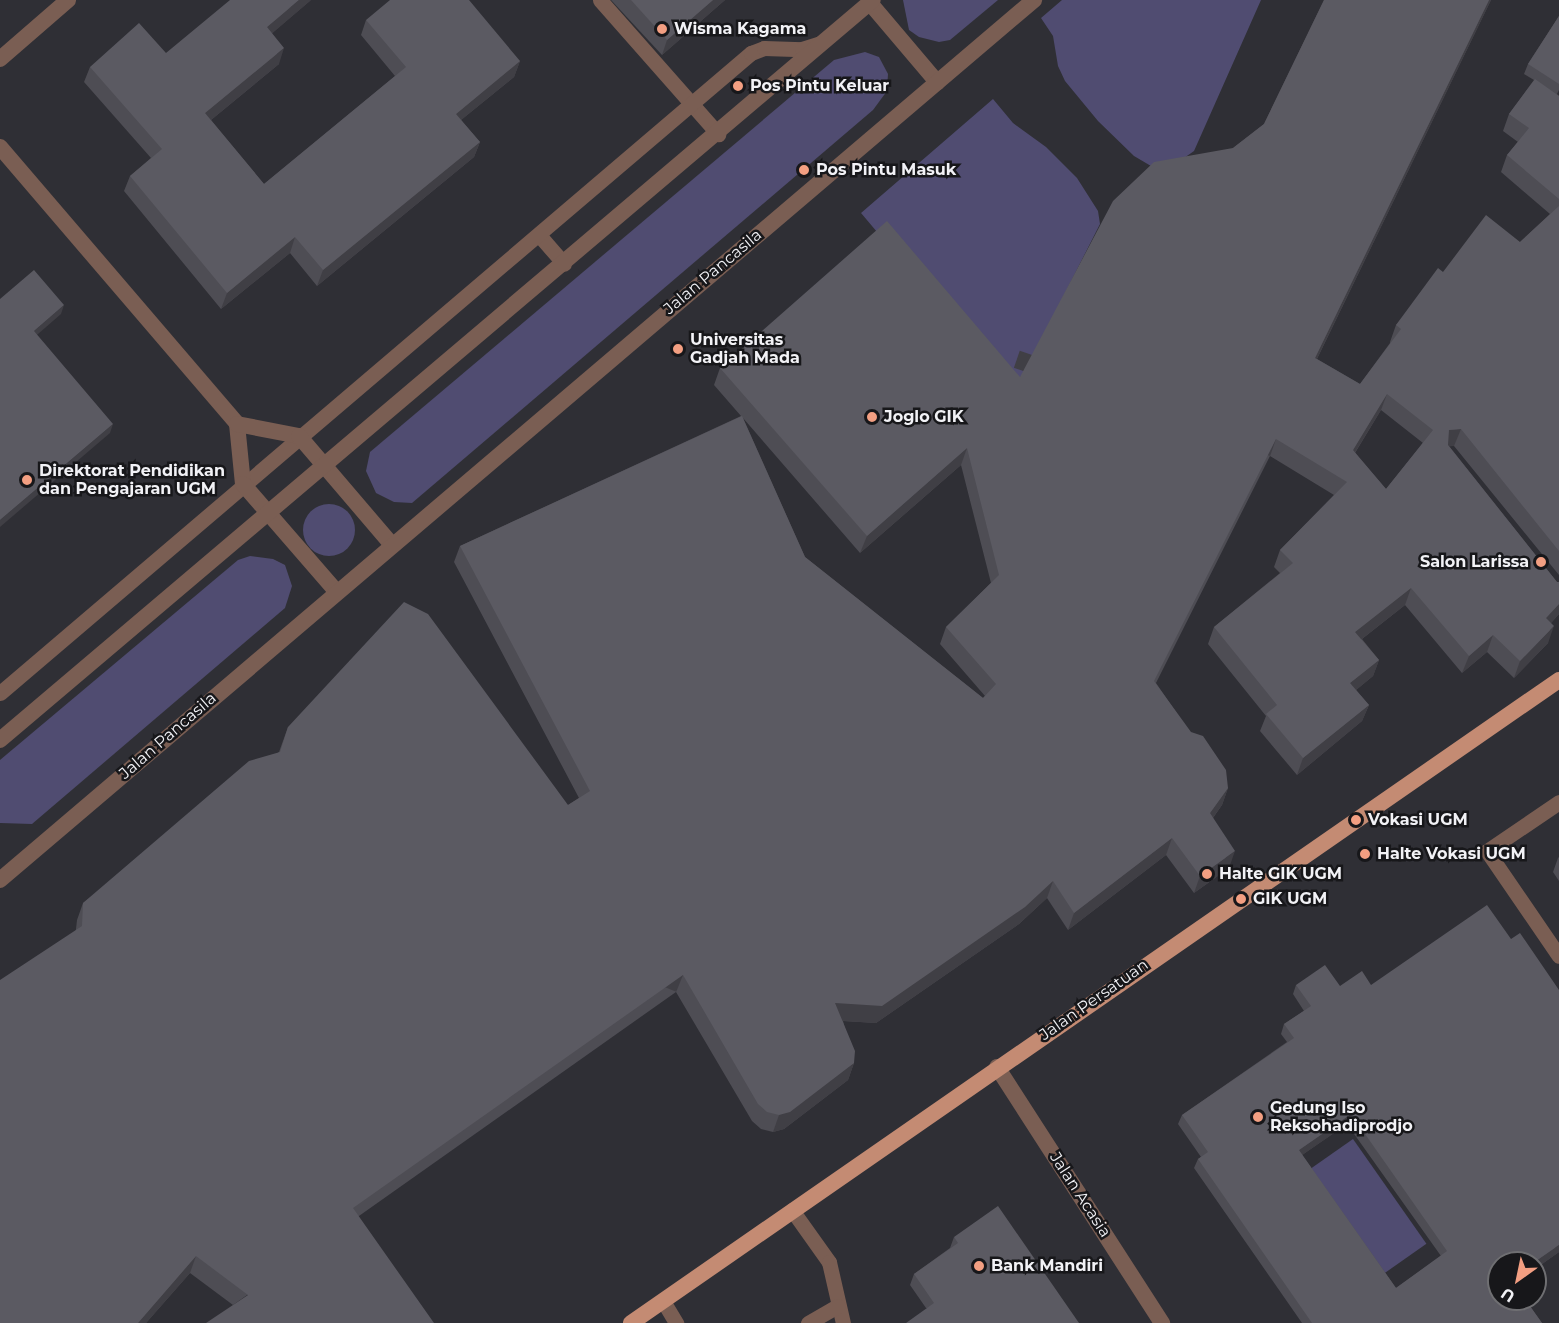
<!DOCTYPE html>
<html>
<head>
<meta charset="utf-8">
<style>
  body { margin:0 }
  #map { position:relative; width:1559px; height:1323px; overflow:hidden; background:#2f2f35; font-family:Montserrat,sans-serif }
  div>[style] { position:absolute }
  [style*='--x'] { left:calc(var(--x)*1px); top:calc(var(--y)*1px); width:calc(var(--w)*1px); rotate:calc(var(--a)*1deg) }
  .green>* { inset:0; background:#504c71; transform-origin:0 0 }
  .round { border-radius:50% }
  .service>* { height:15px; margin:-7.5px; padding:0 7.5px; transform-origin:7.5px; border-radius:7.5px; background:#7a5e53 }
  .minor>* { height:16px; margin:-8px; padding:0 8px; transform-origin:8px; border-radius:8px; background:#7a5e53 }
  .primary>* { height:16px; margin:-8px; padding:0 8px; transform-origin:8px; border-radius:8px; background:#c48b73 }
  .wall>* { inset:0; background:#4e4d54 }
  .shaded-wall>* { inset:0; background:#403f45; transform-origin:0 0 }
  .building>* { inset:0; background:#5b5a62 }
  .dots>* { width:16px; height:16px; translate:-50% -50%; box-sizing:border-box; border:3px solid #17171a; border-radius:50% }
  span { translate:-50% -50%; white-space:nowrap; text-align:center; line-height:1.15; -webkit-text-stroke:5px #17171a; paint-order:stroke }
  .poi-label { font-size:16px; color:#f2f2f6; font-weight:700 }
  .left { translate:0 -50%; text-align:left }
  .right { translate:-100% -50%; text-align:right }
  .street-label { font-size:16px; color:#f2f2f6 }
  .north { position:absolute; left:1487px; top:1251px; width:60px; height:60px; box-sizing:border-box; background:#17171a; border:2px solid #6f6f72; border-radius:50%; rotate:213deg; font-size:16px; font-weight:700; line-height:24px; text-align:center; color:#f2f2f6 }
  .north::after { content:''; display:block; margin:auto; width:21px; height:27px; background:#f39f82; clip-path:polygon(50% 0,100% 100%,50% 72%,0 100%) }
</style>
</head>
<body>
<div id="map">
  <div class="green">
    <div style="clip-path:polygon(903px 0,998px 0,950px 40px,939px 42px,919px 37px,909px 30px)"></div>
    <div style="clip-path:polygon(1062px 0,1261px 0,1194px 151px,1167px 170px,1151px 166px,1134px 156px,1098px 121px,1065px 81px,1058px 66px,1053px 36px,1041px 18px)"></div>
    <div style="clip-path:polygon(865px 52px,879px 57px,888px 74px,887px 91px,873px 110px,412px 503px,394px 502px,376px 493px,366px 471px,370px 452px,834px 60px)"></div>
    <div style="clip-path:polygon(993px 99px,1013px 123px,1046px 147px,1077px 178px,1098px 211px,1100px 224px,1014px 394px,861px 213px)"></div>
    <div class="round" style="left:303px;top:504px;width:52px;height:52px"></div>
    <div style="clip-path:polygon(250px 556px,273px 559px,285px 565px,292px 586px,285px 608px,32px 824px,0 823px,0 760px,238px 560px)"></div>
    <div style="left:1353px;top:1139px;width:128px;height:54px;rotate:55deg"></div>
  </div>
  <div class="service">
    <div style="--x:600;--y:0;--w:179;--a:48.6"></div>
    <div style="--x:539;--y:235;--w:38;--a:49"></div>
    <div style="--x:0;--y:693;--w:987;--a:-40.44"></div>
    <div style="--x:751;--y:53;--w:14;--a:-21"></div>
    <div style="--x:764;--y:48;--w:38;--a:2"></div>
    <div style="--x:802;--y:49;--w:20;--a:-18"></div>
    <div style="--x:1559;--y:802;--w:87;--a:145.8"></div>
    <div style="--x:1487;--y:851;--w:127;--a:55.6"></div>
    <div style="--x:792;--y:1210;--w:64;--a:54.6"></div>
    <div style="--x:829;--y:1262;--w:63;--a:77.1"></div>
    <div style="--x:663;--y:1301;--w:26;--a:59"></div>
    <div style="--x:808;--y:1323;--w:34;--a:-30"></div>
  </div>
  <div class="minor">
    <div style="--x:870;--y:3;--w:104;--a:49.7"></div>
    <div style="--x:0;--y:59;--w:90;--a:-40.9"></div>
    <div style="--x:0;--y:147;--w:365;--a:49.4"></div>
    <div style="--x:237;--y:424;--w:60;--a:84.3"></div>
    <div style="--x:243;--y:484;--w:143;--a:49"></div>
    <div style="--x:237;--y:424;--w:63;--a:11"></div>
    <div style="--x:299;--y:436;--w:143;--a:49.5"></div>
    <div style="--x:0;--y:740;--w:1144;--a:-40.29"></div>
    <div style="--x:0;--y:880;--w:1358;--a:-40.4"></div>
    <div style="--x:997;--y:1067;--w:305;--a:57.2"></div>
  </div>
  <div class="primary">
    <div style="--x:631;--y:1323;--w:1129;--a:-34.72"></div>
  </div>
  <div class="wall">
    <div style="clip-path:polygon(311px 0,272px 33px,279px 64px,211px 120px,264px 184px,395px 76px,361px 35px,366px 20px,520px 61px,514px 77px,461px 120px,480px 142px,474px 157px,317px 286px,290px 253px,221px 309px,124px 191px,130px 176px,151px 158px,84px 82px,90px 67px,166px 53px)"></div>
    <div style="clip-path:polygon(611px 0,725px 0,662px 55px)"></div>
    <div style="clip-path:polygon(evenodd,1324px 0,1491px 0,1317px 359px,1360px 384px,1390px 343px,1390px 342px,1396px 325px,1443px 272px,1520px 242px,1550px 214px,1501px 172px,1507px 155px,1518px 142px,1503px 131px,1509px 114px,1534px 80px,1524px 74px,1528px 64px,1559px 16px,1559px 90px,1557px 94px,1559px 96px,1559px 575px,1454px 446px,1449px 446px,1557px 582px,1559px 582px,1559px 614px,1551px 623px,1548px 643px,1514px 678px,1487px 652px,1462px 673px,1405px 605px,1362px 639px,1379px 660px,1373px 676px,1356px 690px,1369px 705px,1362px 721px,1297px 775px,1260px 731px,1266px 716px,1208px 644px,1214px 627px,1280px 573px,1274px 567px,1280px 550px,1334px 495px,1270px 456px,1156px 683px,1228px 788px,1222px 805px,1213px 818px,1229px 868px,1194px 893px,1166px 855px,1068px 930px,1047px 898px,1019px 924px,876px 1023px,843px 1021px,854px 1063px,848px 1080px,784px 1129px,773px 1132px,761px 1129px,752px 1121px,676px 992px,233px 1305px,190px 1273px,146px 1323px,0 1323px,76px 929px,77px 920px,83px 903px,279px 752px,288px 727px,568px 805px,579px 798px,454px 562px,460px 546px,741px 416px,714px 385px,720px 368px,1020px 377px,1233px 148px,1264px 124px,1324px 0,1381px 410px,1423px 443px,1386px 489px,1355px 453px,1381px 410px,1324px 0,743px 418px,860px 553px,961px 465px,991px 583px,946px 627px,940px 644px,985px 696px,983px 698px,805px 557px,743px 418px)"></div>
    <div style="clip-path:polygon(1559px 857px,1559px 881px,1553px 872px,1558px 858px)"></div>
    <div style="clip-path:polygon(evenodd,1296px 985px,1340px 986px,1559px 1252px,1535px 1269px,1535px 1263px,1499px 1263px,1542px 1323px,1302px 1323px,1194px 1168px,1198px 1159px,1201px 1157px,1178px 1124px,1182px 1115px,1287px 1042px,1281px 1034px,1284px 1024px,1304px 1011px,1293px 994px,1296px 985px,1347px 1124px,1441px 1256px,1396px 1288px,1302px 1155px,1347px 1124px)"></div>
    <div style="clip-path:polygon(954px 1237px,1079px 1323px,926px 1308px,910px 1285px,914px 1274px,950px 1248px)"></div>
  </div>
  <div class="shaded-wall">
    <div style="clip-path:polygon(299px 0,311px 0,261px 43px,267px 27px)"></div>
    <div style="clip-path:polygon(713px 0,725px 0,662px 55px,667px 40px)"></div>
    <div style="clip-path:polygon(1489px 0,1491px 0,1309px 375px,1315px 358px)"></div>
    <div style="clip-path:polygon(284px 48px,279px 64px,200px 129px,205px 113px)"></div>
    <div style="clip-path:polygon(520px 61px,514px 77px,450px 129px,456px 114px)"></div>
    <div style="clip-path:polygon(480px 142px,474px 157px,317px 286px,323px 270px)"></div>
    <div style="clip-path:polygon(295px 237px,290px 253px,221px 309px,227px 293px)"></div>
    <div style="clip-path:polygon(64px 305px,61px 314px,30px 341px,34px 331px)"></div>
    <div style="clip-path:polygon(1387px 394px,1381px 410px,1346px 467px,1353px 450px)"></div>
    <div style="clip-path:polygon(113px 424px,110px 433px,0 527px,0 520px)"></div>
    <div style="clip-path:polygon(1461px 429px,1454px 446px,1443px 447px,1449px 430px)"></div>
    <div style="left:1276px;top:439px;width:18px;height:271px;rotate:109deg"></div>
    <div style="clip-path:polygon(967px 448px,961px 465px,860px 553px,867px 536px)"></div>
    <div style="clip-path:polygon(1411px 588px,1405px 605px,1349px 649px,1355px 632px)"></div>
    <div style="clip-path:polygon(1559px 604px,1559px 614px,1540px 635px,1546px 618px)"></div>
    <div style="clip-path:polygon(1554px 626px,1548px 643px,1514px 678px,1520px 661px)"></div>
    <div style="clip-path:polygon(1493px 635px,1487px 652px,1462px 673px,1469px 656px)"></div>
    <div style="clip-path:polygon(1379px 660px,1373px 676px,1344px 700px,1350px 683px)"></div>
    <div style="clip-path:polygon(1369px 705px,1362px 721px,1297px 775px,1303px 758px)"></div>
    <div style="clip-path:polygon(1228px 788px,1222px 805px,1204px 830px,1210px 813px)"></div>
    <div style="clip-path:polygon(1172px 838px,1166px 855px,1068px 930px,1074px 913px)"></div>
    <div style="clip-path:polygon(1235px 851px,1229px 868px,1194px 893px,1200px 876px)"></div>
    <div style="clip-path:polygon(1053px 881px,1047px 898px,1019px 924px,876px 1023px,829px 1020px,835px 1003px)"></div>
    <div style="left:683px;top:975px;width:18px;height:404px;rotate:112deg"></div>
    <div style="clip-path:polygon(854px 1063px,848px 1080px,784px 1129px,773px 1132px,779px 1115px)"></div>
    <div style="clip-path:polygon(1351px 1114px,1347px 1124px,1295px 1160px,1299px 1150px)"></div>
    <div style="clip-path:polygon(1559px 1245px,1559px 1252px,1535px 1269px,1535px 1263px,1533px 1263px)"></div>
    <div style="clip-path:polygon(196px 1256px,190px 1273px,146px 1323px,138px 1323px)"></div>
  </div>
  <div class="building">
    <div style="clip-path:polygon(230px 0,299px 0,267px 27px,284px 48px,205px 113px,264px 184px,406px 67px,366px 20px,390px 0,469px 0,520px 61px,456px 114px,480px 142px,323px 270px,295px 237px,227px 293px,130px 176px,162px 149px,90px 67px,139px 23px,166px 53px)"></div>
    <div style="clip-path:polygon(631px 0,713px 0,667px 40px)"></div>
    <div style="clip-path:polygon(evenodd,1324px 0,1489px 0,1315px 358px,1360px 384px,1401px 329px,1396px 325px,1438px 268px,1443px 272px,1486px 215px,1520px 242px,1559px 206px,1559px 551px,1461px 429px,1449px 430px,1448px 445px,1557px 582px,1559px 582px,1559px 604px,1546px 618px,1554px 626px,1520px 661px,1493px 635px,1469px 656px,1411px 588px,1355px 632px,1379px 660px,1350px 683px,1369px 705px,1303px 758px,1266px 714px,1277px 705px,1214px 627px,1293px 563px,1280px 550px,1347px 482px,1276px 439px,1154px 681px,1191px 732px,1203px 736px,1226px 770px,1228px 788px,1210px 813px,1235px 851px,1200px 876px,1172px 838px,1074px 913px,1053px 881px,1025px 907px,882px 1006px,835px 1003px,855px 1051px,854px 1063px,790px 1112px,779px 1115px,767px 1112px,758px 1104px,683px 975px,353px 1208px,434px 1323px,206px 1323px,248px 1295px,196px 1256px,138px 1323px,0 1323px,0 980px,82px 926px,83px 903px,249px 761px,280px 752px,288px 727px,404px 602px,428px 614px,568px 805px,590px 791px,460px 546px,742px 416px,805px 557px,983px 698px,996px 684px,946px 627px,999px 575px,967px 448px,867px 536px,720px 368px,887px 221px,1020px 377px,1113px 201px,1154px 162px,1233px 148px,1264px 124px,1324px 0,1387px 394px,1433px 430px,1386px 489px,1353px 450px,1387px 394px)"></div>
    <div style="clip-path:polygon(1559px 16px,1559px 84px,1528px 64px)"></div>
    <div style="clip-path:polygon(1535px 79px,1559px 96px,1559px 199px,1507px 155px,1529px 128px,1509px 114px)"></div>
    <div style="clip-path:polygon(34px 270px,64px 305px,34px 331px,113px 424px,0 520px,0 299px)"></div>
    <div style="clip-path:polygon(evenodd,1487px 905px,1511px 939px,1520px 933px,1559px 990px,1559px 1245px,1533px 1263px,1499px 1263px,1499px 1299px,1525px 1299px,1542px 1323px,1312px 1323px,1198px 1159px,1208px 1152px,1182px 1115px,1294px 1038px,1284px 1024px,1311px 1006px,1296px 985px,1325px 965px,1340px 986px,1362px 971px,1371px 985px,1487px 905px,1351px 1114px,1447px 1251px,1396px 1288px,1299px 1150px,1351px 1114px)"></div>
    <div style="clip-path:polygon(998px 1206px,1079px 1323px,906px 1323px,934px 1303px,914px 1274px,958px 1243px,954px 1237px)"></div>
  </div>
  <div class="dots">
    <div style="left:662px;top:29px;background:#f39f82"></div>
    <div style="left:738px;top:86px;background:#f39f82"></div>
    <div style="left:804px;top:170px;background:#f39f82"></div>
    <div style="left:678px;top:349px;background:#f39f82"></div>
    <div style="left:872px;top:417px;background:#f39f82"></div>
    <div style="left:27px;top:480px;background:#f39f82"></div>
    <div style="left:1541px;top:562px;background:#f39f82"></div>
    <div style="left:1356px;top:820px;background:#f39f82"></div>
    <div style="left:1365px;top:854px;background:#f39f82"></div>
    <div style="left:1207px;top:874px;background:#f39f82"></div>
    <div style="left:1241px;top:899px;background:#f39f82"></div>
    <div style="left:1258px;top:1117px;background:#f39f82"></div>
    <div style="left:979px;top:1266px;background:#f39f82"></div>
  </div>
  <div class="poi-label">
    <span class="left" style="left:674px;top:29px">Wisma Kagama</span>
    <span class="left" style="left:750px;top:86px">Pos Pintu Keluar</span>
    <span class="left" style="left:816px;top:170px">Pos Pintu Masuk</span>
    <span class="left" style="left:690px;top:349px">Universitas<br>Gadjah Mada</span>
    <span class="left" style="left:884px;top:417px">Joglo GIK</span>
    <span class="left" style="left:39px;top:480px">Direktorat Pendidikan<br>dan Pengajaran UGM</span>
    <span class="right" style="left:1529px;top:562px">Salon Larissa</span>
    <span class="left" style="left:1368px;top:820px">Vokasi UGM</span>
    <span class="left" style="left:1377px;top:854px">Halte Vokasi UGM</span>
    <span class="left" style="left:1219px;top:874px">Halte GIK UGM</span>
    <span class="left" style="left:1253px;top:899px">GIK UGM</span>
    <span class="left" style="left:1270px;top:1117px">Gedung Iso<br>Reksohadiprodjo</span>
    <span class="left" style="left:991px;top:1266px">Bank Mandiri</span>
  </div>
  <div class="street-label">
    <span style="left:713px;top:272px;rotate:-40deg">Jalan Pancasila</span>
    <span style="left:168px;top:736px;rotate:-41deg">Jalan Pancasila</span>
    <span style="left:1094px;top:1000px;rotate:-35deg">Jalan Persatuan</span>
    <span style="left:1080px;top:1195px;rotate:57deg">Jalan Acasia</span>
  </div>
  <div class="north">U</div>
</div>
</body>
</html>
